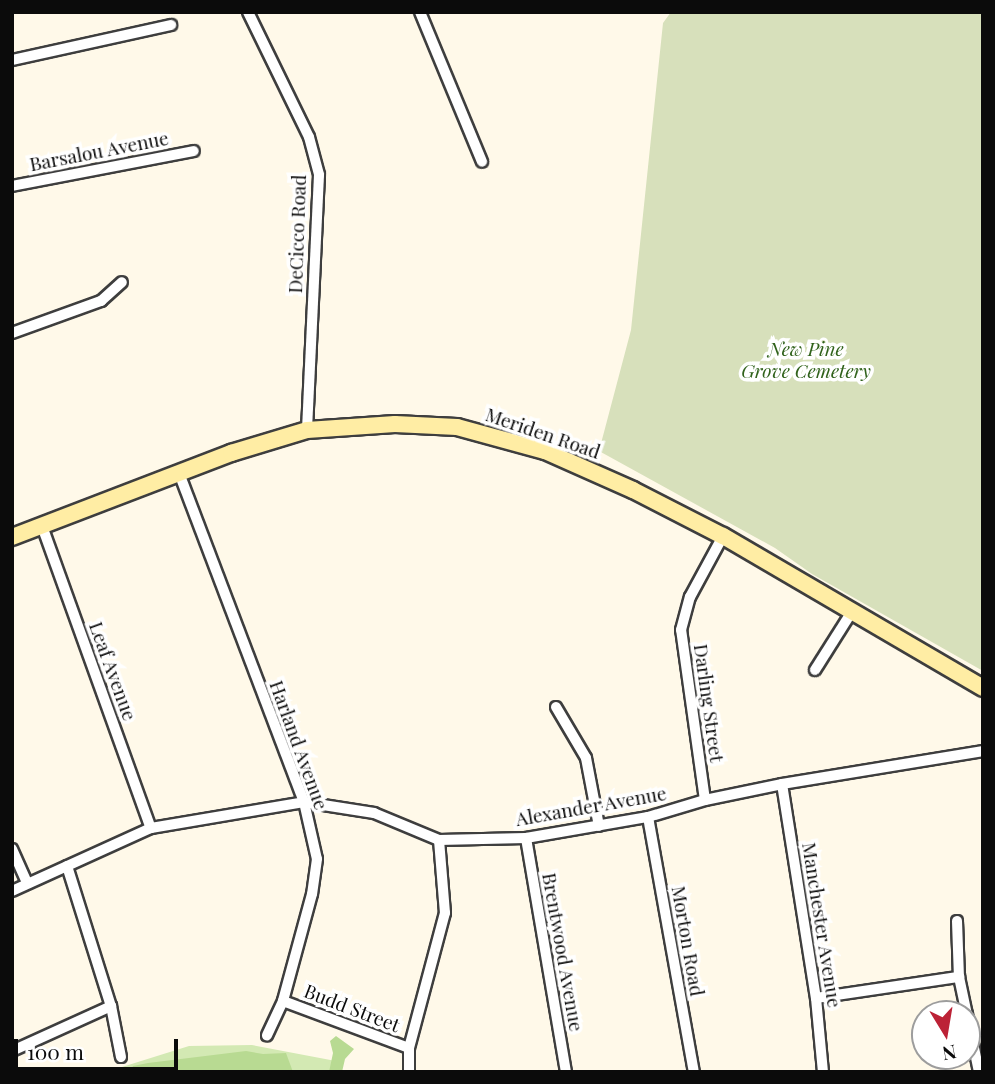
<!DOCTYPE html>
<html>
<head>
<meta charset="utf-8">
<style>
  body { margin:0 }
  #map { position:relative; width:995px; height:1084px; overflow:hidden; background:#fff9e9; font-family:"Playfair Display",serif }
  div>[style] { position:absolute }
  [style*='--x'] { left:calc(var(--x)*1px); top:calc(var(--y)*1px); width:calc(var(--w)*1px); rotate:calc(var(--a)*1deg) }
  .green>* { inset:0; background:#d3e9b3 }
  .forest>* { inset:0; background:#b8da92 }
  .cemetery>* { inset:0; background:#d7e0bb }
  .roads { filter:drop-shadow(2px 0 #3e3e3e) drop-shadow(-2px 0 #3e3e3e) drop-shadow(0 2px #3e3e3e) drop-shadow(0 -2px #3e3e3e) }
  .minor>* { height:10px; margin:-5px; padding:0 5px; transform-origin:5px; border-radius:5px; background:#fff }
  .secondary>* { height:16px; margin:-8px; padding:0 8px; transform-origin:8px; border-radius:8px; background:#ffeda4 }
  span { translate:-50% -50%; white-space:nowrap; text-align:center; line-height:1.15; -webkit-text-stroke:7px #fff; paint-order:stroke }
  .street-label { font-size:19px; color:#0b0b0b }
  .park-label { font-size:19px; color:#30621b; font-style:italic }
  .frame { position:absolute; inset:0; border:14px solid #0b0b0b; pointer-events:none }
  .north { position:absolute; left:911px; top:1000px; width:70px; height:70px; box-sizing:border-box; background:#fff; border:2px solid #9d9d9d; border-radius:50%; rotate:169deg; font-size:19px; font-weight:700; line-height:28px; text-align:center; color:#0b0b0b }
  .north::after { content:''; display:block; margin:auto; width:24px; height:32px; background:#bc2236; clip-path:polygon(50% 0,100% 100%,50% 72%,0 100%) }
  .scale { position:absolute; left:14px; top:1039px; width:164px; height:32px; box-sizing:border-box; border:4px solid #0b0b0b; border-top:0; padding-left:9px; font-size:21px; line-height:24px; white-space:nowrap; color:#0b0b0b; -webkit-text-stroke:5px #fff; paint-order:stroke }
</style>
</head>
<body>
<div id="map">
  <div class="green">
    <div style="clip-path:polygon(252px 1045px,341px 1062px,339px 1072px,106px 1072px,189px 1046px)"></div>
  </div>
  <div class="forest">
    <div style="clip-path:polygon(336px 1036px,354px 1049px,345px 1059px,342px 1072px,329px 1072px,333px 1053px,330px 1041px)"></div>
    <div style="clip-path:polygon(246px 1051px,263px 1054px,286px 1053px,293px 1072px,130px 1072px,133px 1066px,148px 1063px)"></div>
  </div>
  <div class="cemetery">
    <div style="clip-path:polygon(671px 12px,983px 12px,983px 671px,812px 574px,775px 548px,599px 451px,631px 330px,663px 23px)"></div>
  </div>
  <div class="roads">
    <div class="minor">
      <div style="--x:248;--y:12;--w:139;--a:64"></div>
      <div style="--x:309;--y:137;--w:39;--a:75"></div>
      <div style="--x:319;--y:175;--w:255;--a:92.7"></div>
      <div style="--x:420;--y:12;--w:162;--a:67.5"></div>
      <div style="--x:12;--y:60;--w:163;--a:-12.4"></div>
      <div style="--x:12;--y:186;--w:185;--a:-10.9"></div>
      <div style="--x:12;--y:333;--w:95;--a:-19.8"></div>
      <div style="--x:101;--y:301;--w:28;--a:-42"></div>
      <div style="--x:179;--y:473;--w:352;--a:69.2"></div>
      <div style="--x:304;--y:802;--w:58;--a:77.2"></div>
      <div style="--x:317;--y:859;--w:35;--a:98"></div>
      <div style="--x:312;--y:894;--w:111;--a:105.2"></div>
      <div style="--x:283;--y:1001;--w:38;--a:115"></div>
      <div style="--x:42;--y:526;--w:321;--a:70.2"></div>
      <div style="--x:815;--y:670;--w:67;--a:-57.7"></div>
      <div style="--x:556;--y:707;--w:59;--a:59.5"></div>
      <div style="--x:586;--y:758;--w:69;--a:79.2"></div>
      <div style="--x:782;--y:784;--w:217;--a:81"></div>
      <div style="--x:816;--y:998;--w:74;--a:84.6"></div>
      <div style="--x:705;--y:800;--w:172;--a:-98"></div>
      <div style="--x:681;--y:630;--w:34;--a:-75"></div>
      <div style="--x:690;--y:597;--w:69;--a:-61.6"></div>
      <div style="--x:648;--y:817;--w:259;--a:79.8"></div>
      <div style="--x:526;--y:838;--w:237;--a:80.3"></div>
      <div style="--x:12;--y:849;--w:37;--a:66"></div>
      <div style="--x:67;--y:866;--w:147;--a:72.6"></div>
      <div style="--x:111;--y:1006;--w:52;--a:78.9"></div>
      <div style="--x:12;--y:891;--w:153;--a:-24.4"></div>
      <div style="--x:151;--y:828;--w:155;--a:-9.6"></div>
      <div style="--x:304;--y:802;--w:71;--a:8.9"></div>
      <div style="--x:374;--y:813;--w:70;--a:22.6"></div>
      <div style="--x:439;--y:840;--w:87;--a:-1.3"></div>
      <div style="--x:526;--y:838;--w:124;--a:-9.8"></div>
      <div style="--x:648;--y:817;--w:59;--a:-16.6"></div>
      <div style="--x:705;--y:800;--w:79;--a:-11.7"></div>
      <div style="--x:782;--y:784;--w:204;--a:-9.3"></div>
      <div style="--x:957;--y:921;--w:56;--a:88"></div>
      <div style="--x:959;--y:977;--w:38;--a:78"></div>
      <div style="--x:816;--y:998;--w:145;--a:-8.4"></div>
      <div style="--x:283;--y:1001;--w:134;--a:20.5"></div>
      <div style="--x:967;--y:1014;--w:59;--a:78.3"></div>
      <div style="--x:12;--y:1051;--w:109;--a:-24.4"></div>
      <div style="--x:409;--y:1072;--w:24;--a:-90"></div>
      <div style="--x:409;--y:1048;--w:140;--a:-75.1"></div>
      <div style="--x:445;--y:913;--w:73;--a:-94.7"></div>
    </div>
    <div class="secondary">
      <div style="--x:12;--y:537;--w:235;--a:-21"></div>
      <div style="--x:231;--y:453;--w:79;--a:-16.8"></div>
      <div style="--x:307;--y:430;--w:88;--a:-3.9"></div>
      <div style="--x:395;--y:424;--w:62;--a:2.8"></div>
      <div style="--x:457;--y:427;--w:91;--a:15.3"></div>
      <div style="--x:545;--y:451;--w:96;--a:23.9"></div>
      <div style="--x:633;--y:490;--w:101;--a:27.1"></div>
      <div style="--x:723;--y:536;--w:301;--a:30.3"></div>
    </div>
  </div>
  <div class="street-label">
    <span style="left:99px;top:151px;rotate:-11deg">Barsalou Avenue</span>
    <span style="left:297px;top:234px;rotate:-88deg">DeCicco Road</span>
    <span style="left:543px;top:433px;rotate:19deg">Meriden Road</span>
    <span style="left:113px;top:671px;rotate:70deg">Leaf Avenue</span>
    <span style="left:709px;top:703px;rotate:82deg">Darling Street</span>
    <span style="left:299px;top:745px;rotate:70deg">Harland Avenue</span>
    <span style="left:591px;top:806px;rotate:-10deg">Alexander Avenue</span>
    <span style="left:822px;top:925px;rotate:81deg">Manchester Avenue</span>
    <span style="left:688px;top:941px;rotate:80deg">Morton Road</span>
    <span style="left:563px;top:952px;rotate:80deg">Brentwood Avenue</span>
    <span style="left:352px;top:1008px;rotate:21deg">Budd Street</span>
  </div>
  <div class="park-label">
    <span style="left:806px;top:360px">New Pine<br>Grove Cemetery</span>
  </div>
  <div class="frame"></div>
  <div class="north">N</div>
  <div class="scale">100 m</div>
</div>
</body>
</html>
